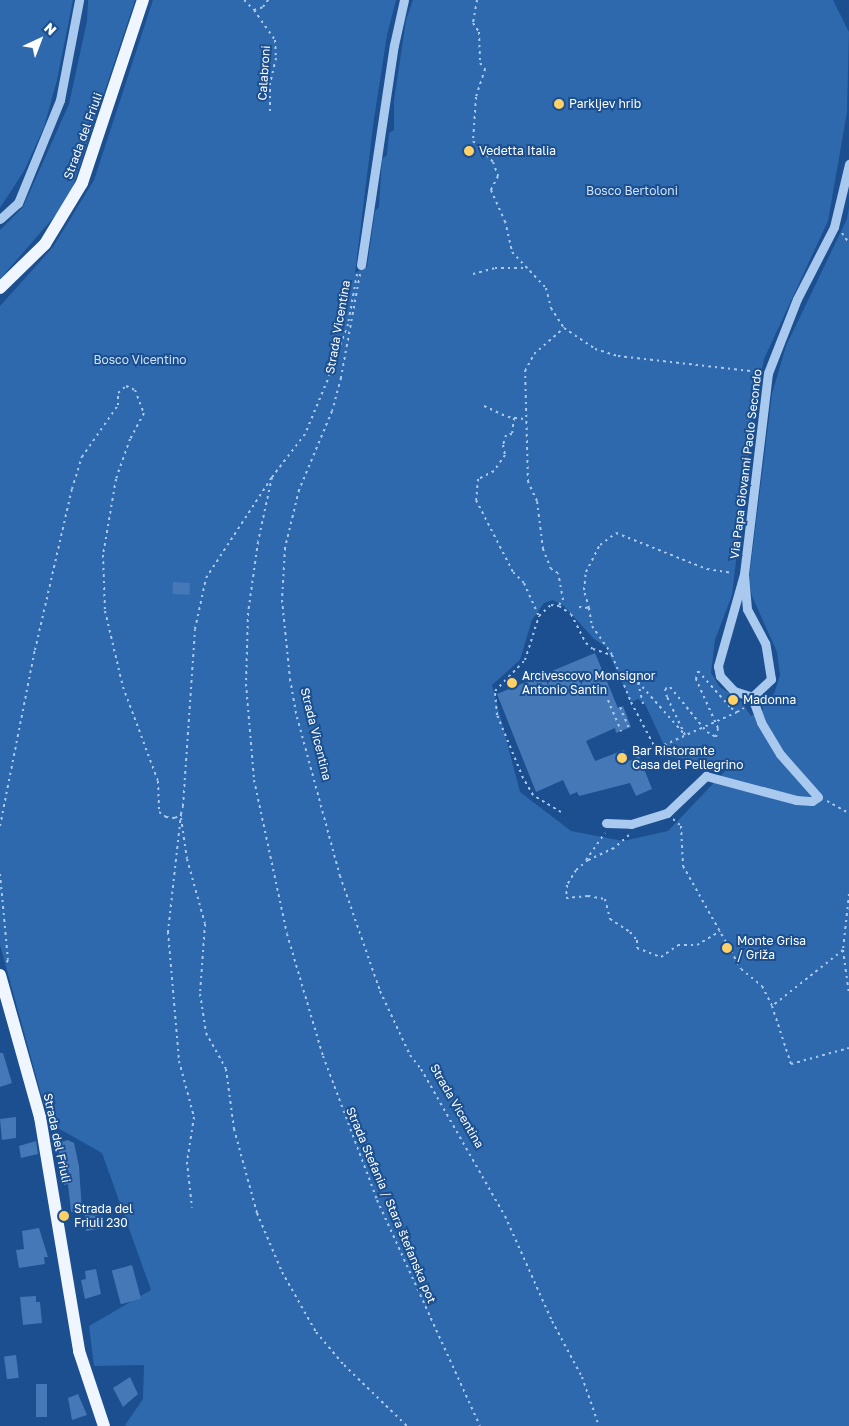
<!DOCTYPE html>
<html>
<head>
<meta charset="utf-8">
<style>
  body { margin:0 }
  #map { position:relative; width:849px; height:1426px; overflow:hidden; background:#1b4f8f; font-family:"Golos Text",sans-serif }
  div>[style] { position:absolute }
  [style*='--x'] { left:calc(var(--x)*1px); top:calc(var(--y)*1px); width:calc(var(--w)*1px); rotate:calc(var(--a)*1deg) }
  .green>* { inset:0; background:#2e69ad }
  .building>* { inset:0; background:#4478b7; transform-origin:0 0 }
  .path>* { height:2px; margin-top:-1px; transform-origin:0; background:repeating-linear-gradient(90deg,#a9c9ee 0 2.5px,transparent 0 6.5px) }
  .minor>* { height:9px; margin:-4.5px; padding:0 4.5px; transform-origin:4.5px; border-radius:4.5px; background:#a9c9ee }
  .major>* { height:12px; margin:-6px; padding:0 6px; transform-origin:6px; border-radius:6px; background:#f0f6ff }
  .dots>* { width:14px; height:14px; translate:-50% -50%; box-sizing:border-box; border:2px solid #1b4f8f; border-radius:50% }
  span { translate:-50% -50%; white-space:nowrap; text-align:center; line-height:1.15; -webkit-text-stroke:4px #1b4f8f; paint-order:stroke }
  .street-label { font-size:12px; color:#fff }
  .poi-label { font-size:12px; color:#fff }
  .left { translate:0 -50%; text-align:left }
  .park-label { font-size:12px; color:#cfe3fa }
  .north { position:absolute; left:15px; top:15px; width:50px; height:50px; -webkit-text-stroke:4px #1b4f8f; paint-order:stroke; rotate:43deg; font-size:14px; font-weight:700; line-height:20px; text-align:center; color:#fff }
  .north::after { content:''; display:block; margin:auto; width:18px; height:22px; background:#fff; clip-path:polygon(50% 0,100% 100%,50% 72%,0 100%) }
</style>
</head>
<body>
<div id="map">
  <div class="green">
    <div style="clip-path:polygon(0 0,73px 0,57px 80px,44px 127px,24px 171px,0 208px)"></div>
    <div style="clip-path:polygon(88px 0,135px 0,68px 201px,0 279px,0 230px,23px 207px,69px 104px,87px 21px)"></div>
    <div style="clip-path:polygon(evenodd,153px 0,396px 0,387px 35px,374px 119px,355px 273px,367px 267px,375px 211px,379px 207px,382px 159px,387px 155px,389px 133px,394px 130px,394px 100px,406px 20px,413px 0,833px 0,849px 32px,847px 112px,828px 221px,764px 359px,753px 419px,732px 595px,715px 640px,711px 673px,720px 687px,741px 701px,751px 716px,763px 710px,762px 702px,774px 694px,780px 675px,777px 652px,752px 596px,749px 579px,772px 394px,786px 346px,847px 219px,849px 207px,849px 1426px,128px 1426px,125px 1425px,143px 1399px,144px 1365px,94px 1366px,89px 1326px,151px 1290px,102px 1153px,49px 1123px,0 945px,0 306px,53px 247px,94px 180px,153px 0,553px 600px,564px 606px,594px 639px,606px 647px,631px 702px,638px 699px,645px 704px,669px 756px,727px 769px,668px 831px,623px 841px,571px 831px,520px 792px,492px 685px,520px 660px,532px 620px,544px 603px,553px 600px)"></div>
  </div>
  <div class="building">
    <div style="left:173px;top:582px;width:17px;height:12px;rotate:3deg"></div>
    <div style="clip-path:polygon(595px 653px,618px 708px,623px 706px,631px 727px,616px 733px,615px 728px,586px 741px,595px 761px,624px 750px,629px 761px,639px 756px,652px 789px,636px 796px,630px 783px,579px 796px,577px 792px,570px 795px,563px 780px,536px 792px,497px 694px)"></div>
    <div style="clip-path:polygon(0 1053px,3px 1053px,12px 1083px,0 1087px)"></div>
    <div style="clip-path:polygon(16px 1117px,16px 1138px,2px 1140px,0 1119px)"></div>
    <div style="clip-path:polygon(68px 1140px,74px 1143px,79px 1166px,82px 1212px,71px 1212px,68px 1184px,64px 1185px,57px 1143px)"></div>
    <div style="clip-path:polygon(36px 1141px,38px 1154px,21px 1158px,19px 1146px)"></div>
    <div style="clip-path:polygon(85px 1215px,103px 1216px,103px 1228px,86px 1231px)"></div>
    <div style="clip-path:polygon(39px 1228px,48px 1257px,44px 1257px,45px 1264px,19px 1268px,16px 1250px,24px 1249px,22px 1231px)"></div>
    <div style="left:132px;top:1265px;width:35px;height:21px;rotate:75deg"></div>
    <div style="clip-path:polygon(96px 1269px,101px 1294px,85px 1299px,81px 1280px,86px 1279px,85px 1271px)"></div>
    <div style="clip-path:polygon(36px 1296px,36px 1302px,40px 1302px,42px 1323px,23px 1325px,20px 1297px)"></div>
    <div style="left:16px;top:1355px;width:23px;height:12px;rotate:83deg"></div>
    <div style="clip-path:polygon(130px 1377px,138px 1394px,123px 1407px,113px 1388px)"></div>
    <div style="left:36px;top:1384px;width:11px;height:33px"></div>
    <div style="clip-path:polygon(78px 1394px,87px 1415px,72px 1420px,68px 1398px)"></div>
  </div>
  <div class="path">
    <div style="--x:244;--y:0;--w:14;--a:45"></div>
    <div style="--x:254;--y:10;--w:9;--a:-18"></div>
    <div style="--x:263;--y:7;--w:9;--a:-54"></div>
    <div style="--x:477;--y:0;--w:23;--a:100"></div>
    <div style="--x:473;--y:23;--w:11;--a:56"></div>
    <div style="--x:479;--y:32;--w:31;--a:88"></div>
    <div style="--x:480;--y:63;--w:8;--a:50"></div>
    <div style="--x:485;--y:69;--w:29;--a:108"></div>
    <div style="--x:476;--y:97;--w:44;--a:93.9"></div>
    <div style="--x:473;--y:141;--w:29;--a:46"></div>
    <div style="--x:493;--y:162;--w:15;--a:70"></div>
    <div style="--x:498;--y:176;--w:16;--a:117"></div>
    <div style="--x:491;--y:190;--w:34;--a:66"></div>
    <div style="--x:505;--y:221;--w:32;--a:77"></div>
    <div style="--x:512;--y:252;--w:50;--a:46.6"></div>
    <div style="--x:546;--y:288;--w:21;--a:76"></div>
    <div style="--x:551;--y:308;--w:24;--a:57"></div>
    <div style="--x:564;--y:328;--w:37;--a:34"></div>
    <div style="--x:595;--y:349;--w:24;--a:17"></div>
    <div style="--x:618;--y:356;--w:142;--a:6.5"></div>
    <div style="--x:254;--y:10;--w:37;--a:55"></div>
    <div style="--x:275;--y:40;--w:18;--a:87"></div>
    <div style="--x:276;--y:58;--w:26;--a:103"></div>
    <div style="--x:270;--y:83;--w:31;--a:90"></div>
    <div style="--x:842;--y:233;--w:12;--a:55"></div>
    <div style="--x:357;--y:274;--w:51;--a:100.2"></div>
    <div style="--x:348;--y:324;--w:53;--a:109.8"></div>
    <div style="--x:330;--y:374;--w:65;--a:112.6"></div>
    <div style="--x:305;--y:434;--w:54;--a:127.5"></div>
    <div style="--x:272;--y:477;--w:66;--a:102.2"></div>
    <div style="--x:258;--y:542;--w:72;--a:98"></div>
    <div style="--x:248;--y:613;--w:71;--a:91.6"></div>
    <div style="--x:246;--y:684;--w:96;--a:85.2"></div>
    <div style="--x:254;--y:780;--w:157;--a:77.9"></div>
    <div style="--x:287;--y:934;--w:127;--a:73.6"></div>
    <div style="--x:323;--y:1056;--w:154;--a:69.4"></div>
    <div style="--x:377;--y:1200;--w:248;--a:65.5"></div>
    <div style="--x:360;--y:274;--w:106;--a:100.4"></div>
    <div style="--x:341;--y:378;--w:34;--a:105"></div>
    <div style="--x:332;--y:411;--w:86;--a:112.7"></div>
    <div style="--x:299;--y:490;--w:60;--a:103.6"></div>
    <div style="--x:285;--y:548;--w:52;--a:93.3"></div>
    <div style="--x:282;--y:600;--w:79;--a:84.2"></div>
    <div style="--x:290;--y:679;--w:39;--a:80"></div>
    <div style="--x:297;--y:717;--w:165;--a:74.9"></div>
    <div style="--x:340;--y:876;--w:122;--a:70.8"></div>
    <div style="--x:380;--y:991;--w:71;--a:64.9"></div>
    <div style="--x:410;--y:1055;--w:18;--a:52"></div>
    <div style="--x:421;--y:1069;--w:169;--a:60.3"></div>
    <div style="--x:505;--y:1216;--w:115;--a:65.9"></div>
    <div style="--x:552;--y:1321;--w:64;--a:61.8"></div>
    <div style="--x:582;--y:1377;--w:52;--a:70.9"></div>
    <div style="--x:473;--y:274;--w:23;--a:-15"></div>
    <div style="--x:495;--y:268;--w:31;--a:0"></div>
    <div style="--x:484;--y:406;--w:26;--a:25"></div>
    <div style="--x:508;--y:417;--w:16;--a:7"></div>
    <div style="--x:514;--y:418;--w:16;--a:97"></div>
    <div style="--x:512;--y:434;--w:6;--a:171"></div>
    <div style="--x:506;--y:435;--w:10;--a:107"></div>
    <div style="--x:503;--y:445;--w:10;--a:79"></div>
    <div style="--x:505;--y:455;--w:19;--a:125"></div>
    <div style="--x:494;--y:471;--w:18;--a:153"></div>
    <div style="--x:478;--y:479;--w:21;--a:95"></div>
    <div style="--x:476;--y:500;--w:81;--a:62.8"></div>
    <div style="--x:513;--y:572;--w:16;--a:45"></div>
    <div style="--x:524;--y:583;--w:36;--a:66"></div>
    <div style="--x:559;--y:605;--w:6;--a:-51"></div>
    <div style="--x:563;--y:600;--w:27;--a:-100"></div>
    <div style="--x:558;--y:573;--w:8;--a:-150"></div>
    <div style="--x:551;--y:569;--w:22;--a:-112"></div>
    <div style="--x:543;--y:549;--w:48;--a:-97.1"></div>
    <div style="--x:537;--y:501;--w:21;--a:-115"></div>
    <div style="--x:528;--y:482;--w:111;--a:-91.5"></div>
    <div style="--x:525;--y:371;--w:19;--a:-62"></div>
    <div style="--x:534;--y:354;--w:40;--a:-41"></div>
    <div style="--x:579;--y:607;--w:10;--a:6"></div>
    <div style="--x:589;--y:608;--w:18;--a:81"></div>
    <div style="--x:592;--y:626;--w:35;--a:55"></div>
    <div style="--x:589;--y:608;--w:19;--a:-106"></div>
    <div style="--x:584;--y:590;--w:18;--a:-84"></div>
    <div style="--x:586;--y:572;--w:30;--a:-63"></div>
    <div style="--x:600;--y:545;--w:20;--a:-37"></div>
    <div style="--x:616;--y:533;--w:98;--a:21.6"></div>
    <div style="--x:707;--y:569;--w:26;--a:9"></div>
    <div style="--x:608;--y:700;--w:34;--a:67"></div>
    <div style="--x:643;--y:704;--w:23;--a:-103"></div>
    <div style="--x:638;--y:682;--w:71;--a:48.4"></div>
    <div style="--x:685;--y:735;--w:42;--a:-115.3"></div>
    <div style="--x:667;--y:697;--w:8;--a:-104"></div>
    <div style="--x:665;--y:689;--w:5;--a:-22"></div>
    <div style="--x:670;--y:687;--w:58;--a:50.6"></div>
    <div style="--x:707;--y:732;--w:10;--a:29"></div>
    <div style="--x:716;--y:737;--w:9;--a:-77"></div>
    <div style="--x:718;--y:728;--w:54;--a:-114.2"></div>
    <div style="--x:696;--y:679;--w:8;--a:-76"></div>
    <div style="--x:698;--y:671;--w:50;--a:48.3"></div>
    <div style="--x:731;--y:708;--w:7;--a:34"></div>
    <div style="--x:737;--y:712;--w:8;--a:-30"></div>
    <div style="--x:620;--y:707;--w:23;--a:67"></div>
    <div style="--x:664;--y:745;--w:80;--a:-24.3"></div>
    <div style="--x:827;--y:801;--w:25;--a:29"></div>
    <div style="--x:561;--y:812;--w:33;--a:-149"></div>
    <div style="--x:533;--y:795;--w:20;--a:-120"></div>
    <div style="--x:523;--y:778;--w:68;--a:-112.4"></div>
    <div style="--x:497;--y:715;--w:24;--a:-95"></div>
    <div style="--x:495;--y:691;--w:43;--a:-45.9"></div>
    <div style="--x:525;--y:660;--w:46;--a:-72.3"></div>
    <div style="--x:539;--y:616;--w:16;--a:-43"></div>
    <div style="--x:551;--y:605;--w:8;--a:7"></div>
    <div style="--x:559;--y:606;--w:14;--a:34"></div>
    <div style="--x:571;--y:614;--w:33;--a:63"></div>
    <div style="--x:586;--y:643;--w:9;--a:41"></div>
    <div style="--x:593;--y:649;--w:20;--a:18"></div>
    <div style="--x:612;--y:655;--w:51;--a:68"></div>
    <div style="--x:631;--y:702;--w:64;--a:62.2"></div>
    <div style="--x:181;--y:814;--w:119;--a:96.3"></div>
    <div style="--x:168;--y:932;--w:129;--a:85.1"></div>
    <div style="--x:179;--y:1061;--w:58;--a:75"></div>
    <div style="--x:194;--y:1117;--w:46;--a:98.8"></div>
    <div style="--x:187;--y:1162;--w:46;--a:83.8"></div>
    <div style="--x:181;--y:818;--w:41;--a:81.7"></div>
    <div style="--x:187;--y:859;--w:67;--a:74.5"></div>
    <div style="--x:205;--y:924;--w:70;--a:94.1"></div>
    <div style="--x:200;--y:994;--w:39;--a:81"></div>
    <div style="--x:206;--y:1033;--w:41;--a:60.9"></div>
    <div style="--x:226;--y:1069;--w:61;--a:82.4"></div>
    <div style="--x:234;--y:1129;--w:87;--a:74.7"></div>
    <div style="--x:257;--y:1213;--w:64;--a:67"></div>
    <div style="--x:282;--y:1272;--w:69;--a:60.5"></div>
    <div style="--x:316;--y:1332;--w:43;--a:49.7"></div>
    <div style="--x:344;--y:1365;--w:88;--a:44.1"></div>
    <div style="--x:673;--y:819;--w:11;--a:41"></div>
    <div style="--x:681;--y:826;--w:40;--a:87.1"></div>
    <div style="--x:683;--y:866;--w:118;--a:60.6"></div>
    <div style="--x:741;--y:969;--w:27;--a:39"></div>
    <div style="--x:762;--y:986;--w:22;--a:63"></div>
    <div style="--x:0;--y:826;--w:179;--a:-78.8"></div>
    <div style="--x:35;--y:650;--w:165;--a:-77.1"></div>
    <div style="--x:72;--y:489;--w:34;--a:-73"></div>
    <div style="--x:82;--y:457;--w:63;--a:-55.3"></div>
    <div style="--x:118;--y:405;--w:12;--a:-90"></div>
    <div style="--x:118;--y:393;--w:11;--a:-41"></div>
    <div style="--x:126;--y:386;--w:10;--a:24"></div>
    <div style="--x:135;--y:390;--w:25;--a:69"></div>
    <div style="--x:144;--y:413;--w:30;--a:118"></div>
    <div style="--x:130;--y:439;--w:42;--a:109.3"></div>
    <div style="--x:116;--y:479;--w:77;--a:99.7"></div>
    <div style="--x:103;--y:555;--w:56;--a:88"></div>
    <div style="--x:105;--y:611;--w:78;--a:76.7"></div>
    <div style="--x:123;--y:687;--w:100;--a:69.6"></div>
    <div style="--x:158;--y:781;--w:31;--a:88"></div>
    <div style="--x:159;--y:812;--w:9;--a:36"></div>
    <div style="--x:166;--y:817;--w:9;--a:6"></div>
    <div style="--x:175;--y:818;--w:7;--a:-34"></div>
    <div style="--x:181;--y:814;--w:8;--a:-76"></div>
    <div style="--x:183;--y:806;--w:177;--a:-86.1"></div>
    <div style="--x:195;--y:629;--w:52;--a:-77.8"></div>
    <div style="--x:206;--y:578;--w:121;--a:-56.8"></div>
    <div style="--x:629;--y:835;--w:20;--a:139"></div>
    <div style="--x:614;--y:848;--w:29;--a:155"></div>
    <div style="--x:588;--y:860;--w:16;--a:140"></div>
    <div style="--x:576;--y:870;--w:17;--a:121"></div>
    <div style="--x:567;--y:885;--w:13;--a:94"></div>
    <div style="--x:566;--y:898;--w:22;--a:-5"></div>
    <div style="--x:588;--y:896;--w:17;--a:10"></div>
    <div style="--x:605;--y:899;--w:21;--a:76"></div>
    <div style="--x:610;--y:919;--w:24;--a:33"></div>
    <div style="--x:630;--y:932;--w:11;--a:49"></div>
    <div style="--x:637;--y:940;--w:8;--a:90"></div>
    <div style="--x:637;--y:948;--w:26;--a:21"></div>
    <div style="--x:661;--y:957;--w:21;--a:-35"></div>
    <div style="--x:678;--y:945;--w:19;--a:0"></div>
    <div style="--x:697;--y:945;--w:27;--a:-31"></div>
    <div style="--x:586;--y:860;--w:33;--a:-55"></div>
    <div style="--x:0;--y:874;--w:86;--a:84.7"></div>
    <div style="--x:8;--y:960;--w:6;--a:121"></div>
    <div style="--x:849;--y:894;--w:56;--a:96.1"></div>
    <div style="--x:843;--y:950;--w:44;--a:82.2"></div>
    <div style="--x:843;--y:950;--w:90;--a:141.7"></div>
    <div style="--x:772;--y:1006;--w:61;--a:71.9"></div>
    <div style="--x:791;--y:1064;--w:60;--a:-15.4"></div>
  </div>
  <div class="minor">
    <div style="--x:0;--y:219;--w:24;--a:-42"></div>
    <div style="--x:18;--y:203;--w:111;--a:-67.8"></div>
    <div style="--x:60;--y:100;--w:102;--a:-79.2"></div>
    <div style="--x:361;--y:265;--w:222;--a:-81.5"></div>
    <div style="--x:394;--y:45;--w:46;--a:-77.5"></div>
    <div style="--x:744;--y:574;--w:96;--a:105.8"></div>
    <div style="--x:718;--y:666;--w:10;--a:79"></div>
    <div style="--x:720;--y:676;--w:21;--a:47"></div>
    <div style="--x:734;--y:691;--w:19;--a:18"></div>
    <div style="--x:752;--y:697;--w:26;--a:-43"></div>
    <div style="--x:771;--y:679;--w:36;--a:-99"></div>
    <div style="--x:765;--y:643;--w:38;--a:-118"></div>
    <div style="--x:747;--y:609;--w:35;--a:-95"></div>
    <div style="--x:744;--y:574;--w:202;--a:-83.2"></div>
    <div style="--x:768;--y:373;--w:79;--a:-68.6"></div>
    <div style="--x:797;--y:299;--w:81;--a:-62.8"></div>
    <div style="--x:834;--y:227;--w:65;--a:-76.6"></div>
    <div style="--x:606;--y:823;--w:25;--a:2"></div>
    <div style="--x:631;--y:824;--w:38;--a:-17"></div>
    <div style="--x:667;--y:813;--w:54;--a:-43.5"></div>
    <div style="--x:706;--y:776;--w:93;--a:14.9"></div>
    <div style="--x:796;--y:800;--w:16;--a:4"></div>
    <div style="--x:812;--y:801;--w:7;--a:-34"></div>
    <div style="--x:818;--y:797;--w:57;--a:-131.5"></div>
    <div style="--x:780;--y:754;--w:37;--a:-121"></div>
    <div style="--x:761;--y:722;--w:27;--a:-110"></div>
  </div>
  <div class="major">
    <div style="--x:0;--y:288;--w:63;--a:-44.4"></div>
    <div style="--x:45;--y:244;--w:71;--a:-58.8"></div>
    <div style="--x:82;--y:183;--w:193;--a:-71.6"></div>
    <div style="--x:0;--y:975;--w:148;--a:74.3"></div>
    <div style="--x:40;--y:1117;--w:237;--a:80.5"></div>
    <div style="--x:79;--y:1351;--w:79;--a:71.6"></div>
  </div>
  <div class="dots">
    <div style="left:559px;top:104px;background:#ffd166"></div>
    <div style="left:469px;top:151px;background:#ffd166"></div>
    <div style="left:512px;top:683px;background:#ffd166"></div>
    <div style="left:733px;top:700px;background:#ffd166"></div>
    <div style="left:622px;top:758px;background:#ffd166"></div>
    <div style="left:727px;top:948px;background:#ffd166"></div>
    <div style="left:64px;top:1216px;background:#ffd166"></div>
  </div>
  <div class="street-label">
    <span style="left:264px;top:73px;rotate:-86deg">Calabroni</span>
    <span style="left:83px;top:136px;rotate:-70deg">Strada del Friuli</span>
    <span style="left:338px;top:327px;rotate:-80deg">Strada Vicentina</span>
    <span style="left:746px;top:464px;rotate:-83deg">Via Papa Giovanni Paolo Secondo</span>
    <span style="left:316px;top:734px;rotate:76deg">Strada Vicentina</span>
    <span style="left:457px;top:1106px;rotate:60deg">Strada Vicentina</span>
    <span style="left:57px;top:1138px;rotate:78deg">Strada del Friuli</span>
    <span style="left:391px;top:1205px;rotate:67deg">Strada Stefania / Stara štefanska pot</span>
  </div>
  <div class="poi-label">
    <span class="left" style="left:569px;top:104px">Parkljev hrib</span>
    <span class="left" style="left:479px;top:151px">Vedetta Italia</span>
    <span class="left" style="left:522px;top:683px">Arcivescovo Monsignor<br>Antonio Santin</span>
    <span class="left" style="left:743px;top:700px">Madonna</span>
    <span class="left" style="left:632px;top:758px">Bar Ristorante<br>Casa del Pellegrino</span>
    <span class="left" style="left:737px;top:948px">Monte Grisa<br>/ Griža</span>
    <span class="left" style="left:74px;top:1216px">Strada del<br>Friuli 230</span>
  </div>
  <div class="park-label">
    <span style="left:632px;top:191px">Bosco Bertoloni</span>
    <span style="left:140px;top:360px">Bosco Vicentino</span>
  </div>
  <div class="north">N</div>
</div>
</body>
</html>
